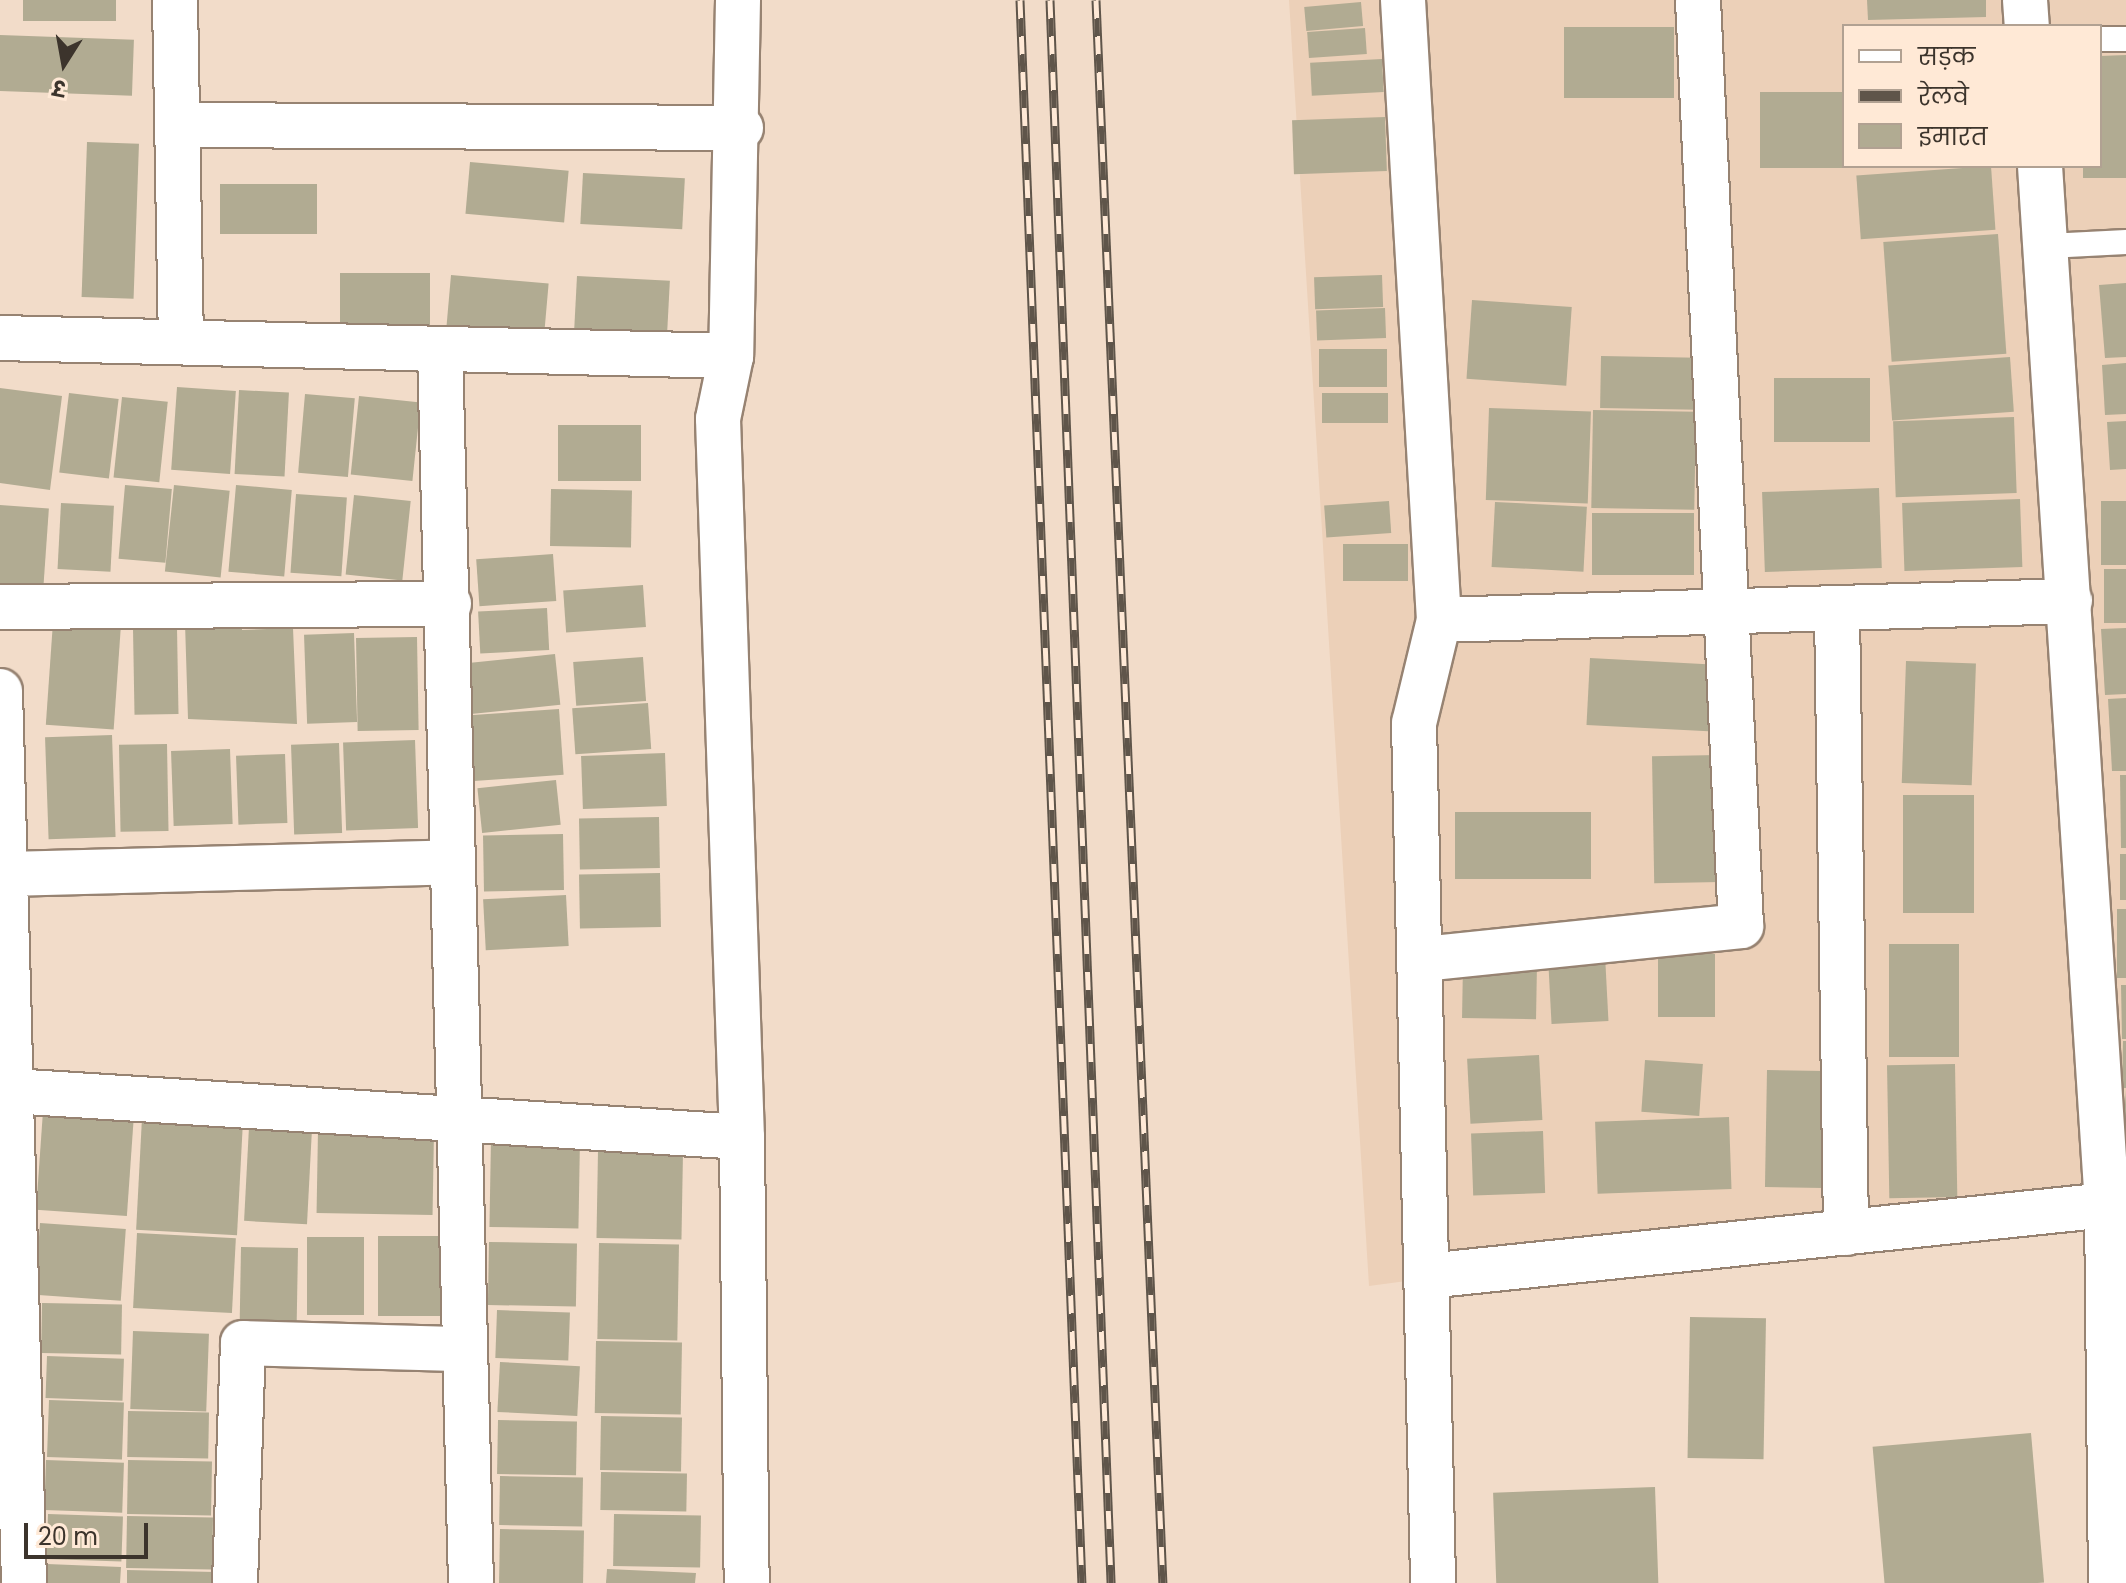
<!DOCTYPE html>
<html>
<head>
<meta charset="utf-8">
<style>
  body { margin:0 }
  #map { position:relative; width:2126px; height:1583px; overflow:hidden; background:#f2dcc9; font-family:Poppins,"Noto Sans Devanagari",sans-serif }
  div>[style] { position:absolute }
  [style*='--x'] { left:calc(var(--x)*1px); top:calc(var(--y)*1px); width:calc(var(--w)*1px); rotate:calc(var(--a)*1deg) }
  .built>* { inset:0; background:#ecd0b8 }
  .building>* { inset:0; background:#b1ab92; transform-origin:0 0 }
  .roads { filter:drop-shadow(2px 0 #978372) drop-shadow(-2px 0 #978372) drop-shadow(0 2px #978372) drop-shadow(0 -2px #978372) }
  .lane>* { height:24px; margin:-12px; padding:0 12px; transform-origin:12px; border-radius:12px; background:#fff }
  .street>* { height:44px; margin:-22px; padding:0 22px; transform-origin:22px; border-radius:22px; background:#fff }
  .rail>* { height:9px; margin-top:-4.5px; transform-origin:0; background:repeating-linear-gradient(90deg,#ffe9d6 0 18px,#5f554a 0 36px); box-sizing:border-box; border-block:2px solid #5f554a }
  span { translate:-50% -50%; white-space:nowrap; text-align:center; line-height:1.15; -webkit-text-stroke:6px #ffe9d6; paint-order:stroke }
  .legend { position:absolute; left:1842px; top:24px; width:260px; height:144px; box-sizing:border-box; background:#ffe9d6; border:2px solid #b1a192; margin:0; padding:10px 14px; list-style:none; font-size:24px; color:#3c342c }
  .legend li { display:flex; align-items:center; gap:16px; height:40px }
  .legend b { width:40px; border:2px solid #b1a192 }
  .north { position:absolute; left:24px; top:24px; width:80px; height:80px; -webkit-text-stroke:6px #ffe9d6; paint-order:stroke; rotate:191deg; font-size:22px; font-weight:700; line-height:32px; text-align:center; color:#3c342c }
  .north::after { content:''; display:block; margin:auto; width:28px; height:36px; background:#3c342c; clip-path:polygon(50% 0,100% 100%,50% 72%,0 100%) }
  .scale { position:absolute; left:24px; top:1523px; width:124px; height:36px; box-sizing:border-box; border:4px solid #3c342c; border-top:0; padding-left:10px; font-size:24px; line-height:28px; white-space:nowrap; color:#3c342c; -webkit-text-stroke:6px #ffe9d6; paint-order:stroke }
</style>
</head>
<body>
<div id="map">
  <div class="built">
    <div style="clip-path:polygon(evenodd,1289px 0,2126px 0,2126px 1185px,1369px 1286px,1289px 0,1844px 26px,2100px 26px,2100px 166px,1844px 166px,1844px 26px)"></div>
  </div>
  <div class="building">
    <div style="left:23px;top:0;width:93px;height:21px"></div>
    <div style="clip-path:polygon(1867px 0,1986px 0,1986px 17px,1868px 20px)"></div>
    <div style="left:1361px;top:2px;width:24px;height:57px;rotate:85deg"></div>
    <div style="left:1564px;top:27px;width:110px;height:71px"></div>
    <div style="left:1365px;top:28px;width:26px;height:58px;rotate:86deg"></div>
    <div style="left:0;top:35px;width:134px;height:56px;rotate:2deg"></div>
    <div style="clip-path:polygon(2126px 55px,2126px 178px,2083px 178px,2083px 166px,2100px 166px,2100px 56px)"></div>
    <div style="left:1382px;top:59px;width:33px;height:72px;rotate:87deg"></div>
    <div style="left:1844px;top:92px;width:76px;height:84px;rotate:90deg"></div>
    <div style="left:1385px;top:117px;width:54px;height:93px;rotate:88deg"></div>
    <div style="left:87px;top:142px;width:52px;height:155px;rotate:2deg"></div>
    <div style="left:470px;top:162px;width:99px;height:52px;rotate:5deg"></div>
    <div style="left:1991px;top:166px;width:64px;height:135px;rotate:86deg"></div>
    <div style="left:583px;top:173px;width:102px;height:51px;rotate:3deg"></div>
    <div style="left:220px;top:184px;width:97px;height:50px"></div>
    <div style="left:1998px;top:234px;width:120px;height:115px;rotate:86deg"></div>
    <div style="left:340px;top:273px;width:90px;height:53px"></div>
    <div style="left:451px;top:275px;width:98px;height:51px;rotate:5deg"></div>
    <div style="left:1382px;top:275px;width:32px;height:68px;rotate:88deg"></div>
    <div style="left:577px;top:276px;width:93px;height:53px;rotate:3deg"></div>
    <div style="clip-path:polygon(2126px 283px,2126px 357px,2105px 358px,2099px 285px)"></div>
    <div style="left:1472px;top:300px;width:100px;height:79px;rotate:4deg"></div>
    <div style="left:1385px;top:308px;width:30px;height:69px;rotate:88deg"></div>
    <div style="left:1319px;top:349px;width:68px;height:38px"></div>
    <div style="left:1601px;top:356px;width:97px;height:52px;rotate:1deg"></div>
    <div style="left:2010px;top:357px;width:55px;height:122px;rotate:86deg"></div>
    <div style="clip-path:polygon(2126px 363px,2126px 414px,2105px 415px,2102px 365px)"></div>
    <div style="left:1774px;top:378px;width:96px;height:64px"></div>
    <div style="left:177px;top:387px;width:59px;height:83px;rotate:4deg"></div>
    <div style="clip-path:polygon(0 388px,62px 396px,50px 490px,0 483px)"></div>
    <div style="left:239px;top:390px;width:50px;height:84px;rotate:3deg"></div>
    <div style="left:69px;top:393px;width:50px;height:80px;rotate:7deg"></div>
    <div style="left:1388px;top:393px;width:30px;height:66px;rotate:90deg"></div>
    <div style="left:305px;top:394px;width:50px;height:79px;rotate:5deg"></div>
    <div style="left:359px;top:396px;width:62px;height:79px;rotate:6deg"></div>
    <div style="left:122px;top:397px;width:46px;height:81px;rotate:6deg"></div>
    <div style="left:1489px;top:408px;width:102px;height:92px;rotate:2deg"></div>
    <div style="left:1593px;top:410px;width:103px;height:98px;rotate:1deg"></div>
    <div style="left:2014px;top:417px;width:76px;height:121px;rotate:88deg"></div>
    <div style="clip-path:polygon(2126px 421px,2126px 469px,2110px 470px,2107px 422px)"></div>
    <div style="left:558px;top:425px;width:83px;height:56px"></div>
    <div style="left:125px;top:485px;width:47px;height:74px;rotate:5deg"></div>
    <div style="left:174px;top:485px;width:56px;height:87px;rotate:6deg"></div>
    <div style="left:236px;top:485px;width:56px;height:87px;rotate:5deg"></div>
    <div style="left:1879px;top:488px;width:80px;height:117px;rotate:88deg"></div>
    <div style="left:551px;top:489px;width:81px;height:57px;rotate:1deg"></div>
    <div style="left:296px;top:494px;width:51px;height:79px;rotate:4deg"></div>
    <div style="left:354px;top:495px;width:57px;height:80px;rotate:6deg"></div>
    <div style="left:2020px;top:499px;width:68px;height:118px;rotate:88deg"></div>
    <div style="left:1389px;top:501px;width:32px;height:65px;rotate:86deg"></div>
    <div style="left:2126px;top:501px;width:64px;height:25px;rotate:90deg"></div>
    <div style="left:1495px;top:502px;width:92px;height:65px;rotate:3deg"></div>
    <div style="left:61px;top:503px;width:53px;height:66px;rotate:3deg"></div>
    <div style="left:0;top:505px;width:49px;height:78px;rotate:4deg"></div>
    <div style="left:1592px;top:513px;width:102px;height:62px"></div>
    <div style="left:1343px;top:544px;width:65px;height:37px"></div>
    <div style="left:553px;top:554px;width:47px;height:77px;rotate:86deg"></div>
    <div style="left:2126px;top:569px;width:54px;height:22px;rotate:90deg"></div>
    <div style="left:643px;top:585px;width:42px;height:80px;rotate:86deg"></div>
    <div style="left:547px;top:608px;width:42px;height:69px;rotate:87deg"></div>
    <div style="clip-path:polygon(242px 621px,242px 630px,293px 628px,297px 724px,188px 719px,185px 623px)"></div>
    <div style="left:53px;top:622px;width:68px;height:103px;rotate:4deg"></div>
    <div style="left:177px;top:628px;width:86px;height:44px;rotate:89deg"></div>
    <div style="clip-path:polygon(2126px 628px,2126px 694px,2105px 695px,2101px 629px)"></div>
    <div style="left:354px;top:633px;width:89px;height:50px;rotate:88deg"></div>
    <div style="left:417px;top:637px;width:93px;height:61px;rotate:89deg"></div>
    <div style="left:555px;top:654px;width:51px;height:92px;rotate:84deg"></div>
    <div style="left:643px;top:657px;width:44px;height:70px;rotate:86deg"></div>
    <div style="left:1590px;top:658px;width:122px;height:67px;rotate:3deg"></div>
    <div style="left:1906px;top:661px;width:70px;height:122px;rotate:2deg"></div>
    <div style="clip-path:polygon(2126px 698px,2126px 771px,2112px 771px,2108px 699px)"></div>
    <div style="left:648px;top:703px;width:46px;height:76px;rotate:86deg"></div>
    <div style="left:559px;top:709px;width:66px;height:90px;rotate:86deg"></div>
    <div style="left:112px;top:735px;width:102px;height:67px;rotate:88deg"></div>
    <div style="left:415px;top:740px;width:88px;height:72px;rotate:88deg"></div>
    <div style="left:339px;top:743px;width:90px;height:48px;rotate:88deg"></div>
    <div style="left:167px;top:744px;width:87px;height:48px;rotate:89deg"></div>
    <div style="left:230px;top:749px;width:75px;height:59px;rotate:88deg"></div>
    <div style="left:665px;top:753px;width:53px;height:84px;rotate:88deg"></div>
    <div style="left:285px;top:754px;width:69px;height:49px;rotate:88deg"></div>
    <div style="left:1718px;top:755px;width:127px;height:66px;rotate:89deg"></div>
    <div style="clip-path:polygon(2120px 775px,2126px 775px,2126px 848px,2121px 848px)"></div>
    <div style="left:556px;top:780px;width:45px;height:79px;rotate:84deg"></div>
    <div style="left:1974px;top:795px;width:118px;height:71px;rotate:90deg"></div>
    <div style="left:1591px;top:812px;width:67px;height:136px;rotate:90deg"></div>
    <div style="left:659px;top:817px;width:51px;height:80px;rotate:89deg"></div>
    <div style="left:563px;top:834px;width:56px;height:80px;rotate:89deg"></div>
    <div style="left:2120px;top:854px;width:6px;height:46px"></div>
    <div style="left:660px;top:873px;width:54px;height:81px;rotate:89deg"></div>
    <div style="left:566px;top:895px;width:51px;height:83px;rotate:87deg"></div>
    <div style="left:2117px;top:909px;width:9px;height:69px"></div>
    <div style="left:1889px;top:944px;width:70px;height:113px"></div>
    <div style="left:1658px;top:954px;width:57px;height:63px"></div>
    <div style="left:1605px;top:955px;width:66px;height:57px;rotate:87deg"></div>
    <div style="left:1463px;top:963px;width:74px;height:55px;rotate:1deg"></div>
    <div style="clip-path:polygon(2121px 985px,2126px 985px,2126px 1039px,2122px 1039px)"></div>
    <div style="clip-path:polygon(2123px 1041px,2126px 1041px,2126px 1088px,2122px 1088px)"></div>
    <div style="left:1539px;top:1055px;width:65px;height:72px;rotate:87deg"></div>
    <div style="left:1645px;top:1060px;width:58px;height:52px;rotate:4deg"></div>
    <div style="left:1955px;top:1064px;width:133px;height:68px;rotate:89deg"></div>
    <div style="left:1767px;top:1070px;width:58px;height:117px;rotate:1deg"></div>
    <div style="clip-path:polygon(2126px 1090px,2126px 1164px,2121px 1164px)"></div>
    <div style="left:43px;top:1111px;width:91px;height:99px;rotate:4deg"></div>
    <div style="left:1729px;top:1117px;width:72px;height:134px;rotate:88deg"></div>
    <div style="left:142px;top:1118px;width:101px;height:112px;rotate:3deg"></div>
    <div style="left:249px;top:1127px;width:63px;height:94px;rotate:3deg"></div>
    <div style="left:318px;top:1130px;width:116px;height:83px;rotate:1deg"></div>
    <div style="left:1543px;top:1131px;width:62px;height:72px;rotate:88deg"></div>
    <div style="left:491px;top:1138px;width:89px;height:89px;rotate:1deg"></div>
    <div style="left:598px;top:1151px;width:85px;height:87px;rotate:1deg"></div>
    <div style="left:40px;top:1223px;width:86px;height:72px;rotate:4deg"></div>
    <div style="left:137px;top:1233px;width:99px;height:75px;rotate:3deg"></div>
    <div style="left:378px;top:1236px;width:64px;height:80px"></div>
    <div style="left:307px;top:1237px;width:57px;height:78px"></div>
    <div style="left:489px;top:1242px;width:88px;height:63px;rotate:1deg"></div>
    <div style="left:599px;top:1243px;width:80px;height:96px;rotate:1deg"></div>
    <div style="left:241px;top:1247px;width:57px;height:76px;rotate:1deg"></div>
    <div style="left:42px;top:1303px;width:80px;height:50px;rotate:1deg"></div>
    <div style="left:497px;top:1310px;width:73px;height:48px;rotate:2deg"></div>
    <div style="left:1690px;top:1317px;width:76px;height:141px;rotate:1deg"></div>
    <div style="left:133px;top:1331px;width:76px;height:78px;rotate:2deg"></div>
    <div style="left:596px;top:1341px;width:86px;height:72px;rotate:1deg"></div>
    <div style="left:47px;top:1356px;width:77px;height:42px;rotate:2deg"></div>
    <div style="left:500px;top:1362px;width:80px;height:50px;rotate:3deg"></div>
    <div style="left:49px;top:1400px;width:75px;height:57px;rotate:2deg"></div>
    <div style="left:128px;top:1411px;width:81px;height:46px;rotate:1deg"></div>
    <div style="left:601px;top:1416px;width:81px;height:54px;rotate:1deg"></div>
    <div style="left:498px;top:1420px;width:79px;height:54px;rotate:1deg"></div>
    <div style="left:2031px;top:1433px;width:150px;height:159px;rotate:85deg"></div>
    <div style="left:46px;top:1460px;width:78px;height:50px;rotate:2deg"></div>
    <div style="left:128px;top:1460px;width:84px;height:54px;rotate:1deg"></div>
    <div style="left:601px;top:1472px;width:86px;height:38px;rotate:1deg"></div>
    <div style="left:500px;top:1476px;width:83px;height:49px;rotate:1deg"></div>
    <div style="left:1655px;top:1487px;width:96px;height:162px;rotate:88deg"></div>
    <div style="left:48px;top:1514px;width:75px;height:45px;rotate:2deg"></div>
    <div style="left:614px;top:1514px;width:87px;height:52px;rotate:1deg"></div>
    <div style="left:127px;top:1516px;width:86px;height:52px;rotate:1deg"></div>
    <div style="left:500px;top:1529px;width:84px;height:54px;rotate:1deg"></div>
    <div style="clip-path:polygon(47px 1564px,121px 1567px,120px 1583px,46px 1583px)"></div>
    <div style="clip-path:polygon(607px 1569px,696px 1573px,695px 1583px,606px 1583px)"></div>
    <div style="clip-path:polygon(127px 1570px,215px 1572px,215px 1583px,127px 1583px)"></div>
  </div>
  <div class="roads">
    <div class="lane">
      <div style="--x:2100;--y:39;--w:26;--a:0"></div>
      <div style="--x:2048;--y:246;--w:78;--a:-2.9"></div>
    </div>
    <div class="street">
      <div style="--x:175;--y:0;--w:342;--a:89"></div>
      <div style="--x:738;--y:0;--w:356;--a:91.1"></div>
      <div style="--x:731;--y:356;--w:64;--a:101.7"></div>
      <div style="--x:718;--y:419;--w:718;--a:88.09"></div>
      <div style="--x:742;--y:1137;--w:446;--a:89.4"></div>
      <div style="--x:1403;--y:0;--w:621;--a:86.68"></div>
      <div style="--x:1439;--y:620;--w:106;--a:103.6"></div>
      <div style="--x:1414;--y:723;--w:860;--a:88.73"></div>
      <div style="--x:2025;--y:0;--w:26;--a:86"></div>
      <div style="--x:177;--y:125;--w:564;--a:0.3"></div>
      <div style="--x:2040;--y:166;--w:1041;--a:86.31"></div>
      <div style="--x:2107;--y:1205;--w:378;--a:89.4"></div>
      <div style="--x:0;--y:338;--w:731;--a:1.41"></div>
      <div style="--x:440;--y:350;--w:1233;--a:88.56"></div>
      <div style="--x:0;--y:607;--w:449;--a:-0.4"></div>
      <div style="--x:1837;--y:609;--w:624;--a:89.17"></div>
      <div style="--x:1439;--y:620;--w:631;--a:-1.72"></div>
      <div style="--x:0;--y:691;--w:892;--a:88.46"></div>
      <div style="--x:5;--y:874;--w:447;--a:-1.5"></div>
      <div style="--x:1422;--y:959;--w:321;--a:-5.9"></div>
      <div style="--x:1741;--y:926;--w:927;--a:-92.66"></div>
      <div style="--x:11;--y:1091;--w:732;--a:3.6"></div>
      <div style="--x:1427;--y:1276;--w:703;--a:-5.96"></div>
      <div style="--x:235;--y:1583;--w:240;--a:-88.1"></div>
      <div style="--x:243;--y:1343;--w:218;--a:1.6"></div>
    </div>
  </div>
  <div class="rail">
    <div style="--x:1020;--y:0;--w:1584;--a:87.76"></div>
    <div style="--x:1050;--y:0;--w:1584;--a:87.79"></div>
    <div style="--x:1096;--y:0;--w:1584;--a:87.58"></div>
  </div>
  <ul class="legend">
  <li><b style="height:10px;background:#fff"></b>सड़क</li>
  <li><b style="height:10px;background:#5f554a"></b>रेलवे</li>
  <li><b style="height:22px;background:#b1ab92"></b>इमारत</li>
  </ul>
  <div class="north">उ</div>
  <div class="scale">20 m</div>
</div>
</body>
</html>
